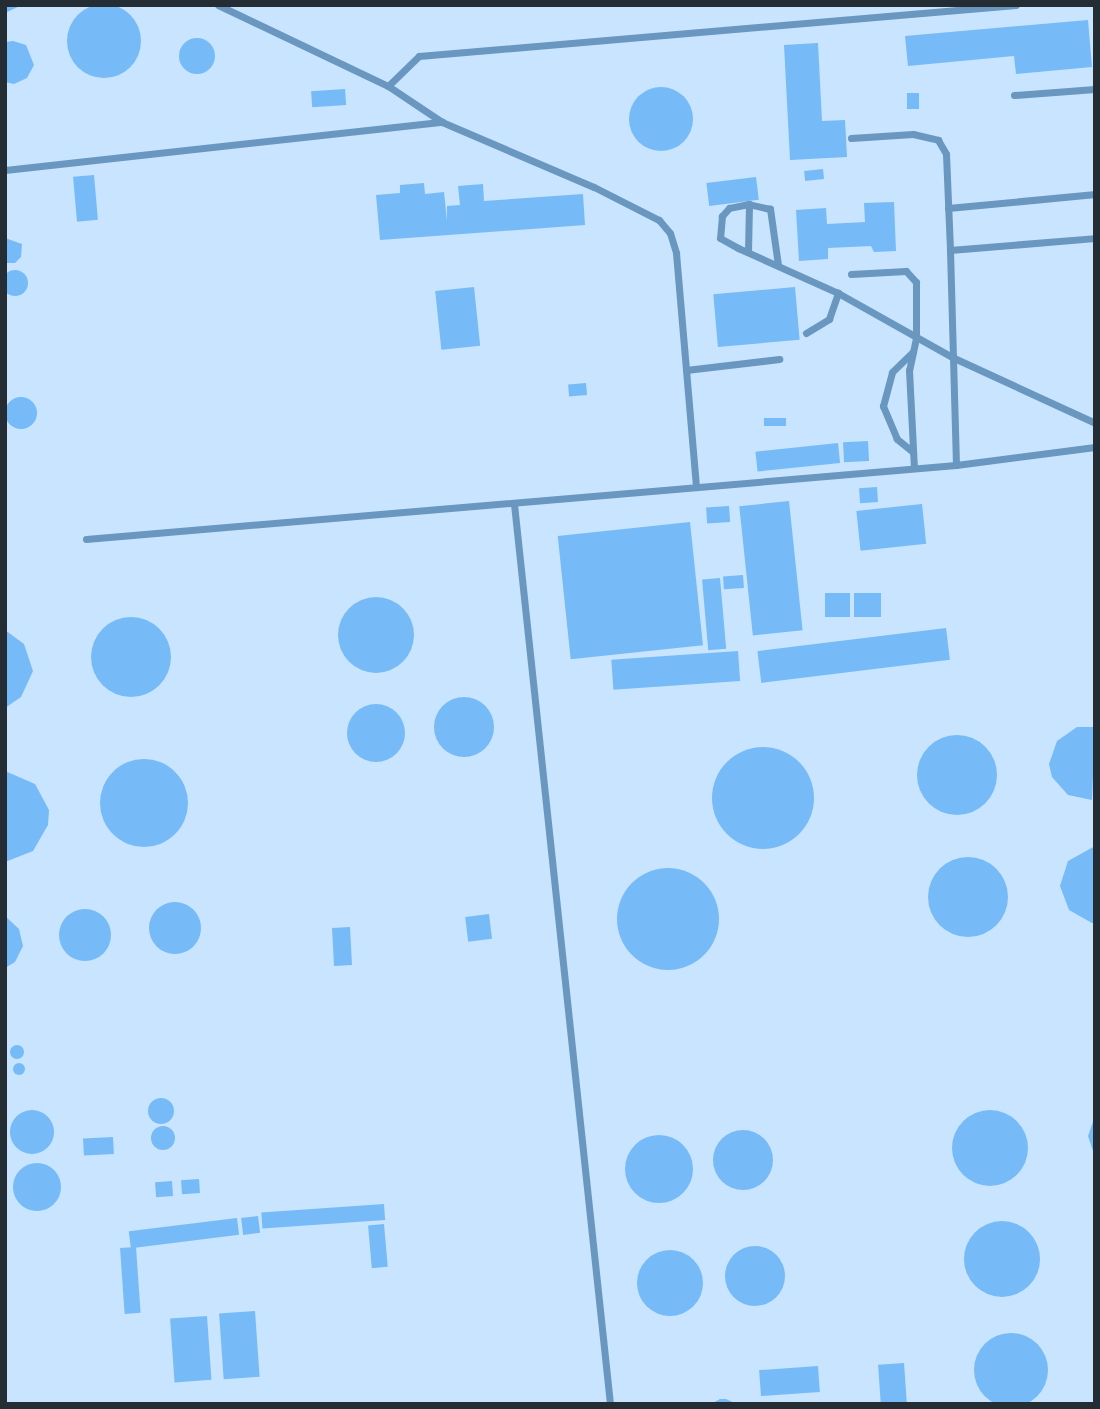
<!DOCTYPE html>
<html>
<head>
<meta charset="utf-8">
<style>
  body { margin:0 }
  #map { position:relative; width:1100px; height:1409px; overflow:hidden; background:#d9ebfb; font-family:Roboto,sans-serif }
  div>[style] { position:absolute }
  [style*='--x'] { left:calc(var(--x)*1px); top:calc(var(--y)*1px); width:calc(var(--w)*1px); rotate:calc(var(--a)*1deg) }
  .built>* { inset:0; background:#c9e4fe; transform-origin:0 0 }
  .building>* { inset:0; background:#76bbf7; transform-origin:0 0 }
  .round { border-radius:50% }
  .service>* { height:7px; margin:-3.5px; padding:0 3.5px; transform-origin:3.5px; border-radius:3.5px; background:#6a97bf }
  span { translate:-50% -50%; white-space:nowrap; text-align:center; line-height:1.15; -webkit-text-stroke:5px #eef7ff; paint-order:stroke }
  .frame { position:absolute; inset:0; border:7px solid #242d34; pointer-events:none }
</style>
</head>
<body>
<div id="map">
  <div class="built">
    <div style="left:5px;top:5px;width:1090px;height:1399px"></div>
  </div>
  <div class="building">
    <div class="round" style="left:67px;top:4px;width:74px;height:74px"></div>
    <div style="clip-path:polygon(5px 5px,22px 5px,5px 13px)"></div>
    <div style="clip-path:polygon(1088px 20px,1092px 67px,1016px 74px,1014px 56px,908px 66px,905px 36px)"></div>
    <div class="round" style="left:179px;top:38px;width:36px;height:36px"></div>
    <div style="clip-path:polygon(13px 41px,26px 45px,34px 65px,27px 78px,14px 84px,5px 82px,5px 42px)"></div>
    <div style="clip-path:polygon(818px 43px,822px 121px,845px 120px,847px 157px,790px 160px,784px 45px)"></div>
    <div class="round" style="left:629px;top:87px;width:64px;height:64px"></div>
    <div style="left:345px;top:89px;width:16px;height:34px;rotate:86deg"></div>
    <div style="left:907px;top:93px;width:12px;height:16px"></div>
    <div style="left:823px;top:169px;width:10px;height:19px;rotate:84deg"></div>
    <div style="left:94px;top:175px;width:45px;height:21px;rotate:85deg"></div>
    <div style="left:756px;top:177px;width:23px;height:50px;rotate:83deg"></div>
    <div style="clip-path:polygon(424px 183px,425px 194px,444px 192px,447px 221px,447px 206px,460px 205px,458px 186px,483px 184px,484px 201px,583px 194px,585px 225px,380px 240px,376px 195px,400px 193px,400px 185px)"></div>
    <div style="clip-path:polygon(894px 202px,896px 251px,874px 252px,871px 246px,828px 248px,828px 259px,799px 261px,796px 210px,826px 208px,827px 224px,865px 222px,864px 203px)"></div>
    <div style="clip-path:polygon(5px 238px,22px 244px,21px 257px,15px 263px,5px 263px)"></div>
    <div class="round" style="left:2px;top:270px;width:26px;height:26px"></div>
    <div style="left:474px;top:287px;width:59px;height:39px;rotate:84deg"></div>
    <div style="left:795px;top:287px;width:53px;height:82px;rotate:85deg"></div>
    <div style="left:586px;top:383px;width:12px;height:18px;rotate:85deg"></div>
    <div class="round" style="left:5px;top:397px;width:32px;height:32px"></div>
    <div style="left:786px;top:418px;width:8px;height:22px;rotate:90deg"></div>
    <div style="left:868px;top:441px;width:20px;height:25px;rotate:87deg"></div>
    <div style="left:838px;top:443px;width:20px;height:83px;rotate:84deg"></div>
    <div style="left:877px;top:487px;width:15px;height:18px;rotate:86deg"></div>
    <div style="left:789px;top:501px;width:130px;height:50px;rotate:84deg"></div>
    <div style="left:922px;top:504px;width:40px;height:66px;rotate:84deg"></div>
    <div style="left:729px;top:506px;width:16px;height:23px;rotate:86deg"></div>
    <div style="left:690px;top:522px;width:124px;height:133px;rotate:84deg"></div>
    <div style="left:743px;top:575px;width:13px;height:20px;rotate:86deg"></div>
    <div style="left:720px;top:578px;width:71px;height:18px;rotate:85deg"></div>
    <div style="left:825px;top:593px;width:25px;height:24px"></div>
    <div style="left:881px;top:593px;width:24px;height:27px;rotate:90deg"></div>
    <div class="round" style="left:338px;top:597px;width:76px;height:76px"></div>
    <div class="round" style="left:91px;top:617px;width:80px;height:80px"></div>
    <div style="left:946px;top:628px;width:32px;height:190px;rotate:83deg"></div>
    <div style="clip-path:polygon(5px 630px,24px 644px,33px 671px,21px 697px,5px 708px)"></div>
    <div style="left:738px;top:651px;width:30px;height:127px;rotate:86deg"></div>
    <div class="round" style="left:434px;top:697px;width:60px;height:60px"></div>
    <div class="round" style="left:347px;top:704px;width:58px;height:58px"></div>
    <div style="clip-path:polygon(1077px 727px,1095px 727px,1092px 800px,1068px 795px,1052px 777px,1049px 764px,1057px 741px)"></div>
    <div class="round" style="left:917px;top:735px;width:80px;height:80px"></div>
    <div class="round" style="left:712px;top:747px;width:102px;height:102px"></div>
    <div class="round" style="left:100px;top:759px;width:88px;height:88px"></div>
    <div style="clip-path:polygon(5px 771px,35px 784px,49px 810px,48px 825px,33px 851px,5px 862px)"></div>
    <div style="clip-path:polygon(1095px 846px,1095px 923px,1092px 923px,1069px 910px,1060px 886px,1068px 861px)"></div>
    <div class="round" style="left:928px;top:857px;width:80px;height:80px"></div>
    <div class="round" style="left:617px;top:868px;width:102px;height:102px"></div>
    <div class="round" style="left:149px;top:902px;width:52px;height:52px"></div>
    <div class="round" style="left:59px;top:909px;width:52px;height:52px"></div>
    <div style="left:489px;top:914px;width:25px;height:24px;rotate:83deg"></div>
    <div style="clip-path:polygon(5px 916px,19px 929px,23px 946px,15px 962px,5px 968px)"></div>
    <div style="left:350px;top:927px;width:38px;height:18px;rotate:87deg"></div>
    <div class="round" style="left:10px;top:1045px;width:14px;height:14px"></div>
    <div class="round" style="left:13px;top:1063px;width:12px;height:12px"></div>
    <div class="round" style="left:148px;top:1098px;width:26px;height:26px"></div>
    <div class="round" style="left:952px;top:1110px;width:76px;height:76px"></div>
    <div class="round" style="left:10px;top:1110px;width:44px;height:44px"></div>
    <div style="clip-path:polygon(1095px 1116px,1095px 1157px,1088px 1136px)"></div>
    <div class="round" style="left:151px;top:1126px;width:24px;height:24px"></div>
    <div class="round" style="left:713px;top:1130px;width:60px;height:60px"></div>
    <div class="round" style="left:625px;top:1135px;width:68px;height:68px"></div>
    <div style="left:113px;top:1137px;width:17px;height:30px;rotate:87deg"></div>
    <div class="round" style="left:13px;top:1163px;width:48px;height:48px"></div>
    <div style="left:199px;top:1179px;width:14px;height:18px;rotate:86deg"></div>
    <div style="left:172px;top:1181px;width:15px;height:17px;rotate:86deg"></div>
    <div style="left:384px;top:1204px;width:16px;height:123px;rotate:86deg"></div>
    <div style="left:258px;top:1216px;width:17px;height:17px;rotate:83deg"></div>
    <div style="left:237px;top:1218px;width:17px;height:109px;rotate:83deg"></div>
    <div class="round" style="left:964px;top:1221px;width:76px;height:76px"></div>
    <div style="left:384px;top:1224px;width:43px;height:16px;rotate:85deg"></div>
    <div class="round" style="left:725px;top:1246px;width:60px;height:60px"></div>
    <div style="left:136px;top:1247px;width:66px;height:16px;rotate:86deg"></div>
    <div class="round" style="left:637px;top:1250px;width:66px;height:66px"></div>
    <div style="left:255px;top:1311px;width:66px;height:36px;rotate:86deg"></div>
    <div style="left:207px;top:1316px;width:64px;height:37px;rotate:86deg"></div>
    <div class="round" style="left:974px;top:1333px;width:74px;height:74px"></div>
    <div style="left:904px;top:1363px;width:41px;height:26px;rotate:86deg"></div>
    <div style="left:818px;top:1366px;width:26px;height:59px;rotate:86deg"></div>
    <div style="clip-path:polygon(726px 1399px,737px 1404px,711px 1404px,720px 1399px)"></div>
  </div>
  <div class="service">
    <div style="--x:218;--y:5;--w:188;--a:25.5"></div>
    <div style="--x:1014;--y:95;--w:81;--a:-4.2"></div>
    <div style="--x:442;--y:122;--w:65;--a:-146.3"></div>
    <div style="--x:388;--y:86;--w:43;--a:-44.1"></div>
    <div style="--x:419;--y:56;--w:599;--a:-4.88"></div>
    <div style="--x:851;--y:138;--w:62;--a:-3.7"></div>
    <div style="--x:913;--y:134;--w:26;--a:13"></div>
    <div style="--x:938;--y:140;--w:16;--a:60"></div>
    <div style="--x:946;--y:154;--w:96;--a:87.6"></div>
    <div style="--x:5;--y:170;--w:440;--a:-6.3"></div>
    <div style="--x:442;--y:122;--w:165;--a:23.2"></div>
    <div style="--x:594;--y:187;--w:73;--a:26.9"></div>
    <div style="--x:659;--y:220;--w:17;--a:50"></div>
    <div style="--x:670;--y:233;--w:21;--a:73"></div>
    <div style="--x:676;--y:253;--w:232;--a:85.1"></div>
    <div style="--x:948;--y:208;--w:148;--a:-5.4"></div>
    <div style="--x:748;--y:252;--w:48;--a:-88.8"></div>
    <div style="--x:778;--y:265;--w:57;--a:-98.1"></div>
    <div style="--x:770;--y:209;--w:22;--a:-167"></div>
    <div style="--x:749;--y:204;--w:20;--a:169"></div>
    <div style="--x:729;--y:208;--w:11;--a:131"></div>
    <div style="--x:722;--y:216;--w:22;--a:95"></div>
    <div style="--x:720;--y:238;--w:21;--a:29"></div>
    <div style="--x:738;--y:248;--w:110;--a:24.2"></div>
    <div style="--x:838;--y:293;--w:133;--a:29.3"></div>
    <div style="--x:954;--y:358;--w:155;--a:24.7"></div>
    <div style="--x:851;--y:274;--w:55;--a:-3.1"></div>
    <div style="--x:906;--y:271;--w:15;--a:48"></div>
    <div style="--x:916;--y:282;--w:56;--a:90"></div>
    <div style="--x:916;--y:338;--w:33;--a:102"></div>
    <div style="--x:909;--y:370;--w:98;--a:87.1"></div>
    <div style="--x:806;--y:333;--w:27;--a:-31"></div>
    <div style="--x:829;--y:319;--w:28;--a:-71"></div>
    <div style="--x:686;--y:370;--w:94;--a:-6.7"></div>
    <div style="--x:913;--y:452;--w:21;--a:-141"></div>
    <div style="--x:897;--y:439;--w:36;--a:-113"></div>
    <div style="--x:883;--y:406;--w:35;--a:-75"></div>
    <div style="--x:892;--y:372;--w:29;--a:-44"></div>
    <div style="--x:956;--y:465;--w:215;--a:-91.6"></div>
    <div style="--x:950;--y:250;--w:145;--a:-4.7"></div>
    <div style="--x:514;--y:504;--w:905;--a:83.91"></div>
    <div style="--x:86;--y:539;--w:873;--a:-4.86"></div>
    <div style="--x:956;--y:465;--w:140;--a:-7.4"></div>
  </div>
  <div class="frame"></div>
</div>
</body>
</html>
